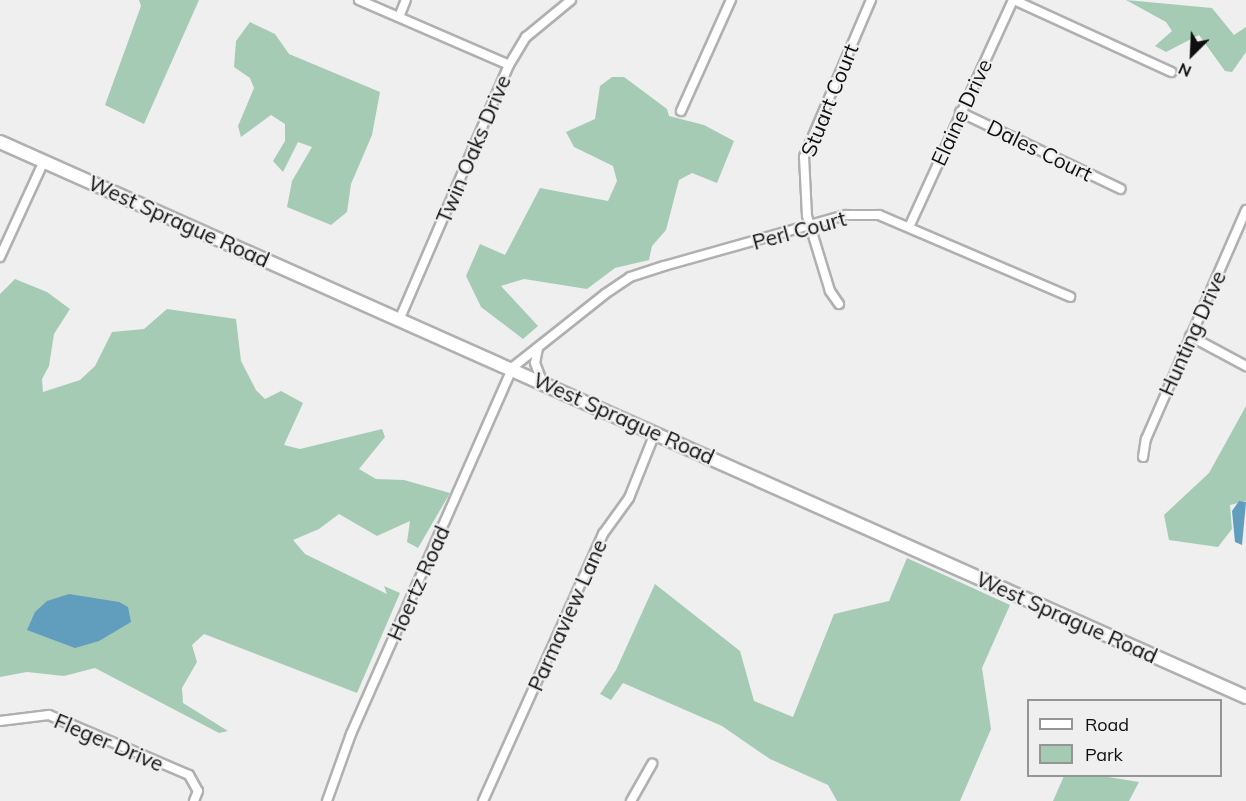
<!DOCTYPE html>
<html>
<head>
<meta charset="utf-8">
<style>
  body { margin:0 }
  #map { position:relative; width:1246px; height:801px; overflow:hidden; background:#efeff0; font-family:Mulish,sans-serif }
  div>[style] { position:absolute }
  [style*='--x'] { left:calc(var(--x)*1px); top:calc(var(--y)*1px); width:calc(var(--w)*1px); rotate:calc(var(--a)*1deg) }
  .green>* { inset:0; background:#a6cbb4 }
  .water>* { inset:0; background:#619dbc }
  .roads { filter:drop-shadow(2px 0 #b0b0b1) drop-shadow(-2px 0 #b0b0b1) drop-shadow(0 2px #b0b0b1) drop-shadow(0 -2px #b0b0b1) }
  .street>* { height:8px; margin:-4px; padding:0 4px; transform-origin:4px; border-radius:4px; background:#fff }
  .secondary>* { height:12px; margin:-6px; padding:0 6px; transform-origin:6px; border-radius:6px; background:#fff }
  span { translate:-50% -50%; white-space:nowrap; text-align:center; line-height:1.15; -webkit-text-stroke:4.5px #efeff0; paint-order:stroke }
  .street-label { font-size:21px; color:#0f0f0f }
  .legend { position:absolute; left:1027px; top:699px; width:195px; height:78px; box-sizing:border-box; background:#efeff0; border:2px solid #959596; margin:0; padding:8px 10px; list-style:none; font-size:18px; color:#0f0f0f }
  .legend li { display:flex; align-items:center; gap:12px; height:30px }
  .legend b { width:30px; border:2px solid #959596 }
  .north { position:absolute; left:1162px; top:24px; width:60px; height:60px; -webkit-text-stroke:4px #efeff0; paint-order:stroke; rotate:204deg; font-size:16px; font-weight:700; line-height:24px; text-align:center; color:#0f0f0f }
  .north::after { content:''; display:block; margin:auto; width:21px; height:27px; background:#0f0f0f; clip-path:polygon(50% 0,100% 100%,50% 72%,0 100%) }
</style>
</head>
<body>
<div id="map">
  <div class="green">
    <div style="clip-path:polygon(139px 0,199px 0,144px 124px,105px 105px,141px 6px)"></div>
    <div style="clip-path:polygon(1126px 0,1212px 8px,1234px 35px,1246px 27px,1246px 52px,1232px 72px,1225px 71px,1199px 35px,1166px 52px,1155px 46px,1172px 31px,1166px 22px)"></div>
    <div style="clip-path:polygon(250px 22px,275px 34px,289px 54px,380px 92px,372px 135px,351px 184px,347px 212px,331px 225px,287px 207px,292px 181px,312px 147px,298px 142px,283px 172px,273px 161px,285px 141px,285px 124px,271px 115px,241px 137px,238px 126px,254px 88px,250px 78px,234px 67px,236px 41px)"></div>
    <div style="clip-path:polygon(612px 77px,624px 77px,667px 109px,669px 116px,704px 125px,734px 141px,717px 183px,692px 173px,679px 180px,666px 230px,652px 246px,649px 260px,615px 268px,587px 289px,524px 279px,501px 286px,538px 326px,523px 339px,481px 307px,466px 276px,480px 244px,505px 255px,540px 188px,608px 201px,617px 181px,613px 166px,574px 147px,566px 132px,595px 119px,600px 86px)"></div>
    <div style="clip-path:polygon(15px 279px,47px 292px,70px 309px,54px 334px,49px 366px,42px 379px,43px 392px,80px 380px,95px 366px,112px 332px,144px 329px,167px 309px,236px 319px,241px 361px,256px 390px,265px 399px,281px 391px,303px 403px,284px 445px,300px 449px,382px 429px,385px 437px,359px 469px,376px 479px,404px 480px,450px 493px,418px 548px,407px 542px,410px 521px,377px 536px,339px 514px,319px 529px,293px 540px,305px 554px,387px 594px,384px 586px,400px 593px,357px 693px,204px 634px,192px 645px,197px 662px,182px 688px,183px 703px,228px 731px,219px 733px,95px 668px,64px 676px,27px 672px,0 677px,0 294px)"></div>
    <div style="clip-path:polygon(1246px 406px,1246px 501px,1230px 505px,1232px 529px,1218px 547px,1169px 540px,1164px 515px,1209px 473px)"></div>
    <div style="clip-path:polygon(907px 558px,1010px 605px,982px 668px,991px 729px,960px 801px,837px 801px,828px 785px,770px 759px,722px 726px,623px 683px,611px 700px,600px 694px,616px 670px,655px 584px,740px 651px,754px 701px,793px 717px,834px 614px,889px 601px)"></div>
    <div style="clip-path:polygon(1064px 776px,1102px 776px,1139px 782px,1129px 801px,1053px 801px)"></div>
  </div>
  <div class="water">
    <div style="clip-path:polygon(1239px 501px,1246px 502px,1242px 545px,1235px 542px,1232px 511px)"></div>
    <div style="clip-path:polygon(69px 594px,119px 602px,128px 607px,131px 622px,99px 641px,75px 648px,27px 630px,35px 612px,47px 601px)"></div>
  </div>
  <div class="roads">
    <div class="street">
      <div style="--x:359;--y:0;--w:163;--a:23.4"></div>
      <div style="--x:1014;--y:0;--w:173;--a:24.6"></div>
      <div style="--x:399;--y:17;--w:18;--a:-68"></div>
      <div style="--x:681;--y:111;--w:122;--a:-65.8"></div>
      <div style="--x:960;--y:112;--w:178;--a:25.6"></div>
      <div style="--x:910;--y:225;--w:247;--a:-65.4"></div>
      <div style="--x:0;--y:257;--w:106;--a:-65.4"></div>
      <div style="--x:839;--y:304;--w:16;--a:-125"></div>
      <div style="--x:830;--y:291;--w:78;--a:-107"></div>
      <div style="--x:807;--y:216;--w:59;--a:-92.9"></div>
      <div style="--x:804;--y:157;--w:171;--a:-66.9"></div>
      <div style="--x:400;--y:318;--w:275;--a:-66.7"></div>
      <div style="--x:509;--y:65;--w:33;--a:-59"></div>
      <div style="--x:526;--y:37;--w:58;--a:-39.4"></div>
      <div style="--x:1190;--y:336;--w:64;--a:28.2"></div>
      <div style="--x:538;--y:348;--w:15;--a:101"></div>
      <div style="--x:535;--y:363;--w:19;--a:69"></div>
      <div style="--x:1143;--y:457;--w:18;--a:-81"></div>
      <div style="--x:1146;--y:439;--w:250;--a:-66.4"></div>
      <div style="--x:0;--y:721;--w:49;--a:-7"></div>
      <div style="--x:49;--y:715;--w:152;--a:23.2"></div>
      <div style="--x:189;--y:775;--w:18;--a:61"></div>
      <div style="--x:198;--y:791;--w:11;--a:112"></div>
      <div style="--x:327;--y:801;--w:71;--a:-70.3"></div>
      <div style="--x:351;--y:734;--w:401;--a:-66.2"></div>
      <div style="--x:513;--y:367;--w:117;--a:-38.4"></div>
      <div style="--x:605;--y:294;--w:30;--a:-34"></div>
      <div style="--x:630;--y:277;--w:36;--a:-18"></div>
      <div style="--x:664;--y:266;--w:189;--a:-15.7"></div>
      <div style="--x:846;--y:215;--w:33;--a:0"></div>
      <div style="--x:879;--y:215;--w:208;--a:23.2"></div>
      <div style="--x:483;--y:801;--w:293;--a:-65.8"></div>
      <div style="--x:603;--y:534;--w:44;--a:-54.2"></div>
      <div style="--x:629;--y:498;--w:70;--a:-68.2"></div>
      <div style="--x:631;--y:801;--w:43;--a:-60.4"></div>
    </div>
    <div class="secondary">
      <div style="--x:0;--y:142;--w:1364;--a:24.01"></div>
    </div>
  </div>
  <div class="street-label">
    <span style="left:829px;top:100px;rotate:-68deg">Stuart Court</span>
    <span style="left:961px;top:112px;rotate:-65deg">Elaine Drive</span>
    <span style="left:473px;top:149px;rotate:-67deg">Twin Oaks Drive</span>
    <span style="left:1040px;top:150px;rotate:26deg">Dales Court</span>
    <span style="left:179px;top:221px;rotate:24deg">West Sprague Road</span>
    <span style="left:799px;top:230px;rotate:-15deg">Perl Court</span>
    <span style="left:1192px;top:333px;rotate:-66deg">Hunting Drive</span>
    <span style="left:624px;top:418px;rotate:24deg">West Sprague Road</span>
    <span style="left:418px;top:583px;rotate:-66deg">Hoertz Road</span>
    <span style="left:567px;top:615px;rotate:-66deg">Parmaview Lane</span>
    <span style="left:1067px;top:617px;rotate:24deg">West Sprague Road</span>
    <span style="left:109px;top:742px;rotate:23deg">Fleger Drive</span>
  </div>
  <ul class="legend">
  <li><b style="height:8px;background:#fff"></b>Road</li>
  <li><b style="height:16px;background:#a6cbb4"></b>Park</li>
  </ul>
  <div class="north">N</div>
</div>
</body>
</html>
